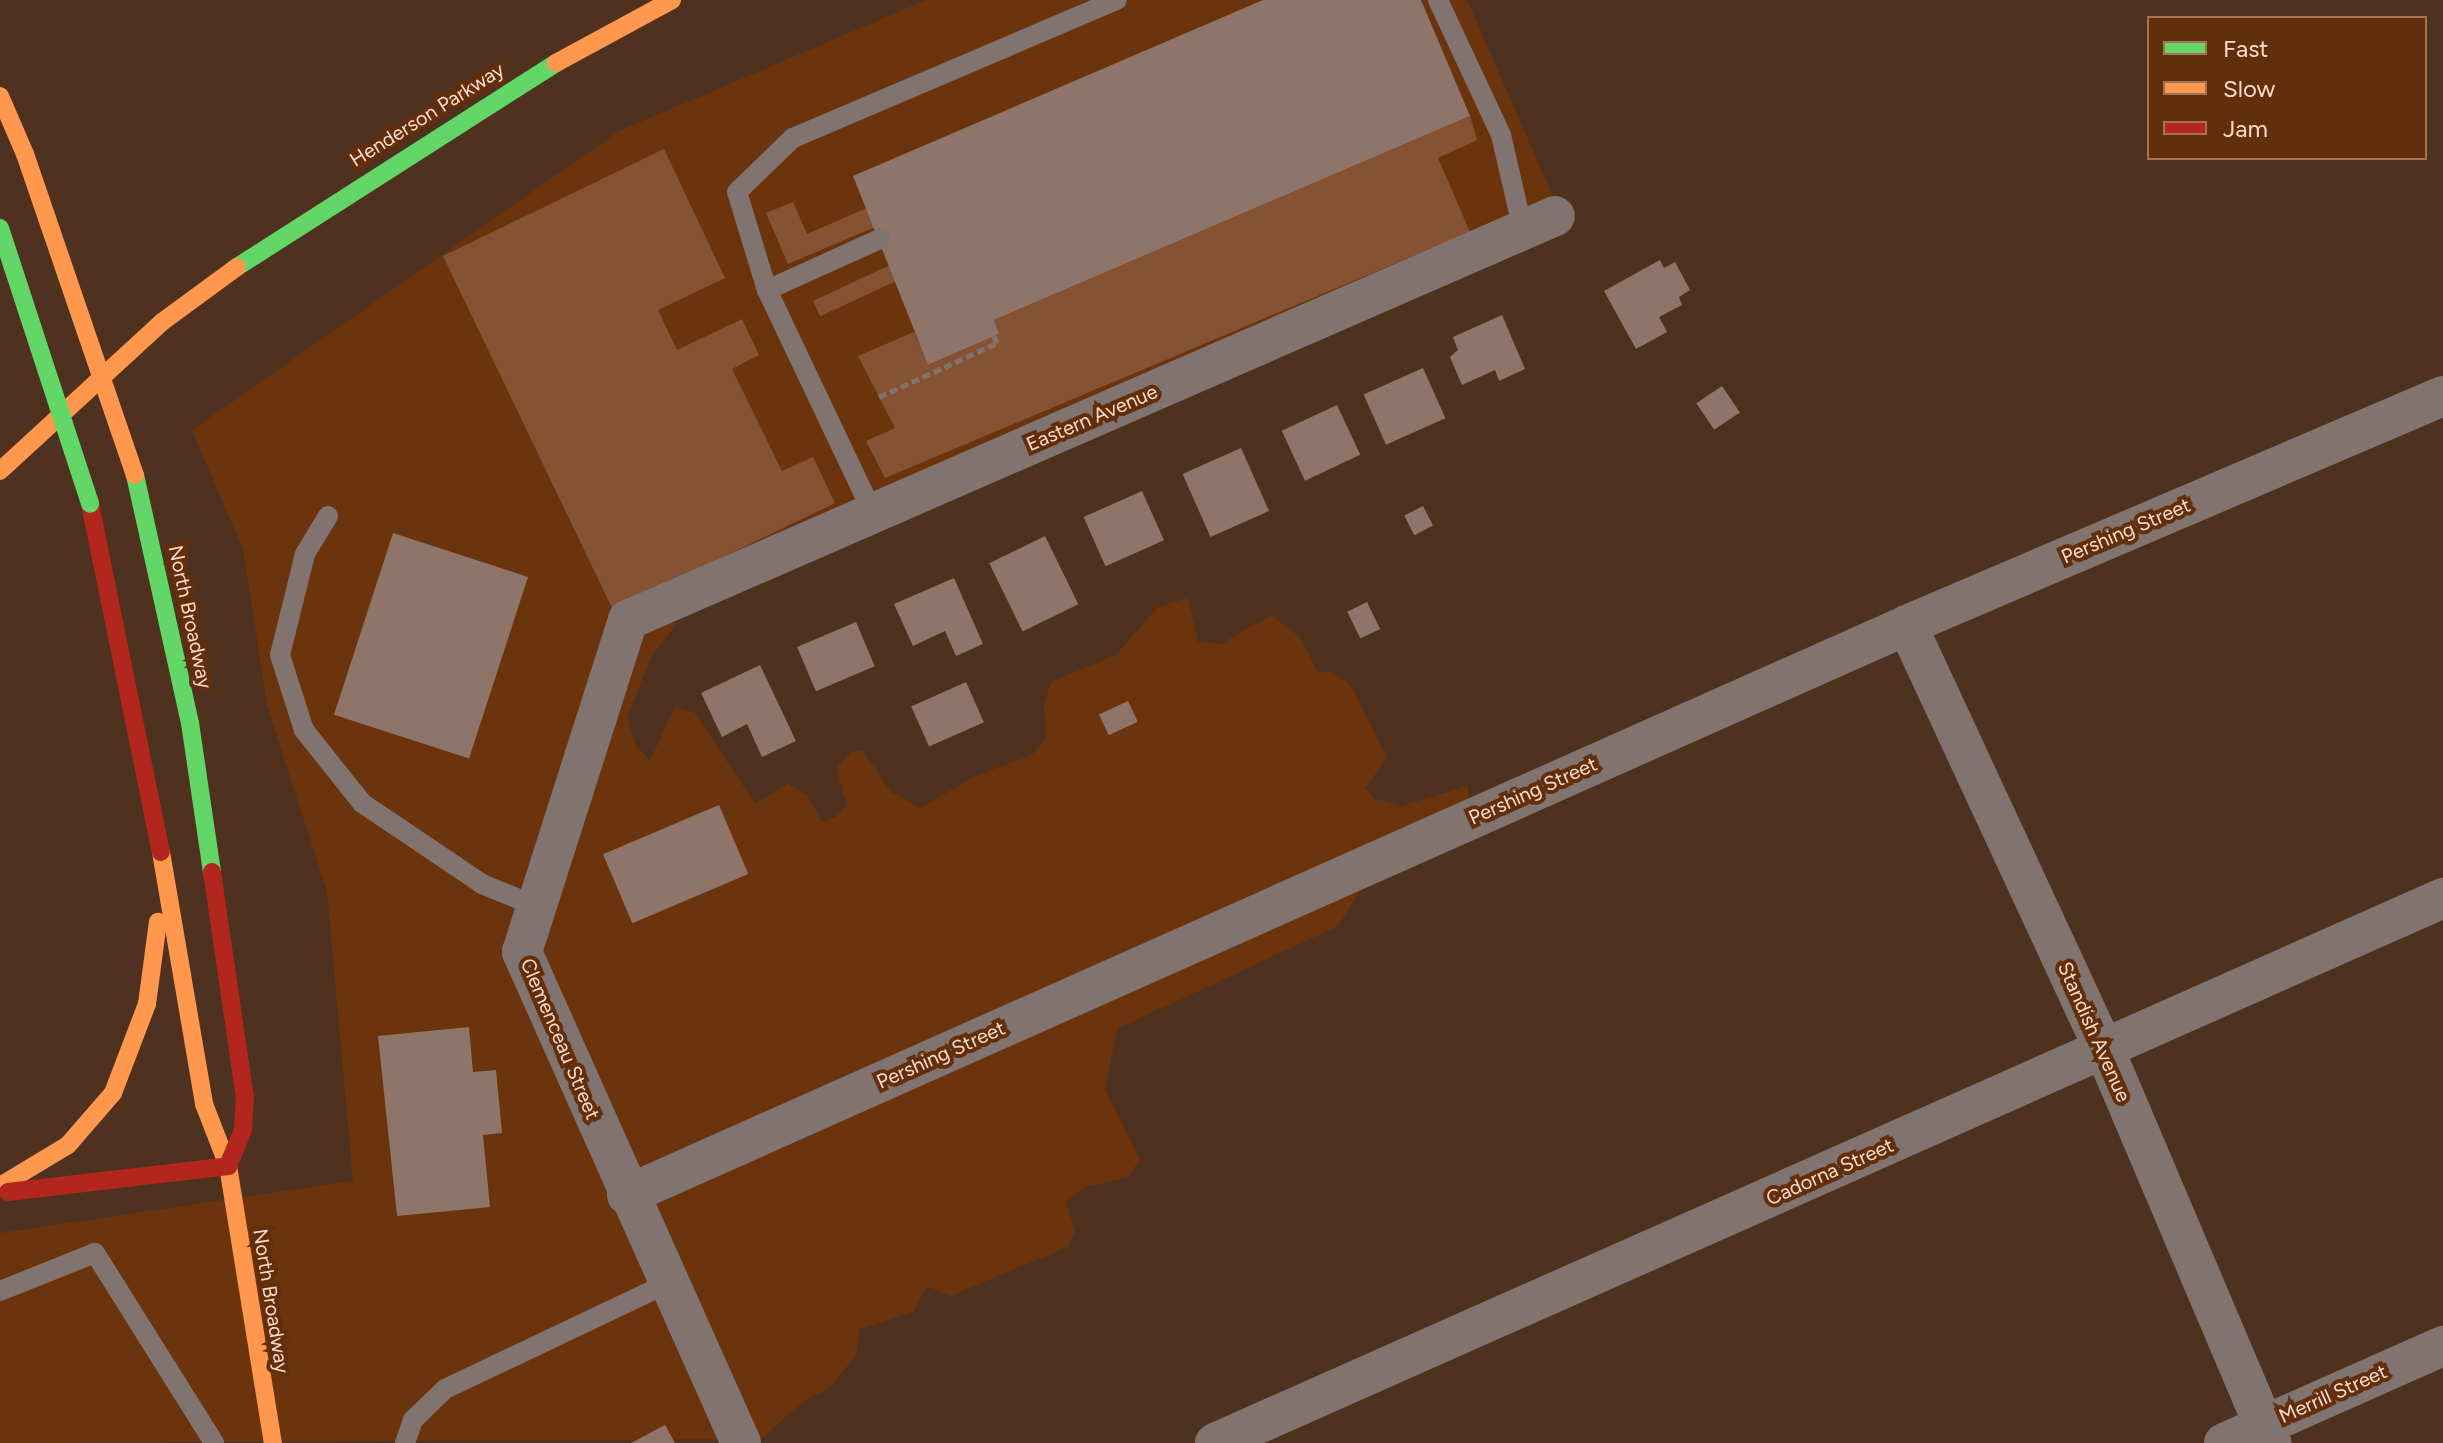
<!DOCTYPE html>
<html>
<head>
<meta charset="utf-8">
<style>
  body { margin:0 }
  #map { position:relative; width:2443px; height:1443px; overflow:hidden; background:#4e321f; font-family:Figtree,sans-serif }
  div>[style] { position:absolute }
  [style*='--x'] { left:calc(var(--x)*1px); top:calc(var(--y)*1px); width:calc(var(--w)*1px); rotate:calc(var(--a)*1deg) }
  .built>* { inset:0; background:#6b340d }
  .green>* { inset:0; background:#855334; transform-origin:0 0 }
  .building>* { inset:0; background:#8e7469; transform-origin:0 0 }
  .path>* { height:5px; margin-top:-2.5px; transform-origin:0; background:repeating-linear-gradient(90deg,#82726c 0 8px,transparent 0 12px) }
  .lane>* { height:20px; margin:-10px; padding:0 10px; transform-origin:10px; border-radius:10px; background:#817370 }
  .street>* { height:40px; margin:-20px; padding:0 20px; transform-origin:20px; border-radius:20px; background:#817370 }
  .fast>* { height:18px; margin:-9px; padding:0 9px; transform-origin:9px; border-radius:9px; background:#63d668 }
  .slow>* { height:18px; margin:-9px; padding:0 9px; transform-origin:9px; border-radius:9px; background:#ff974d }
  .jam>* { height:18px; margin:-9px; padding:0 9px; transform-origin:9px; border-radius:9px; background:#b3261e }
  .fast-bridge>* { height:18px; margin:-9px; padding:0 9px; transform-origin:9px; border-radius:9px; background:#63d668 }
  .slow-bridge>* { height:18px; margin:-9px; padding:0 9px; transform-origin:9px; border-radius:9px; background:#ff974d }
  span { translate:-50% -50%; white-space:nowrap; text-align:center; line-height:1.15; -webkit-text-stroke:8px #622e0b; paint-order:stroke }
  .street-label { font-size:20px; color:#fcdbca }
  .legend { position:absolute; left:2147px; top:16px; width:280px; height:144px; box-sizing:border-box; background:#622e0b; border:2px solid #a07357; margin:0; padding:10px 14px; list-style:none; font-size:24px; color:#fcdbca }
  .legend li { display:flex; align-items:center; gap:16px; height:40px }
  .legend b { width:40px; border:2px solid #a07357 }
</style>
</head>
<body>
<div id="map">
  <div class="built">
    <div style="clip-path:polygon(926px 0,1467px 0,1567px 229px,662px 624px,677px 623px,651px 657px,627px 717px,635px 744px,650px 761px,675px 706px,695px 713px,755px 804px,788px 784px,807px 795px,822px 822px,836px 817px,847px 805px,836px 768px,853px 751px,863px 751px,891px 792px,921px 808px,975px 776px,1032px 755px,1046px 738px,1044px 703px,1051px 682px,1116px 655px,1158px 607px,1188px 598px,1198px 642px,1221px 644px,1271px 615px,1301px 638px,1317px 672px,1332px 672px,1350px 684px,1387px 757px,1365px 789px,1376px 799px,1401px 806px,1468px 786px,1468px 812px,1373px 870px,1338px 926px,1117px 1029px,1105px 1089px,1140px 1159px,1128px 1177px,1086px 1187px,1066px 1201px,1075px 1233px,1068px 1247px,950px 1296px,927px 1286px,913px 1312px,860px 1329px,856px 1355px,830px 1388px,803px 1401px,761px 1439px,0 1443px,0 1233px,353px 1181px,327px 892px,267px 705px,243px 549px,192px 430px,619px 131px)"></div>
  </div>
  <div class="green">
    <div style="clip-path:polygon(1470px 116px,1477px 140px,1438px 158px,1470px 232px,885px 478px,866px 441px,895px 428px,858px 356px,914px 332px,929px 365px,999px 334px,994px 320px)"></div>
    <div style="clip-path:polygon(664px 149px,725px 278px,658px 310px,677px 350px,742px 319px,759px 355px,732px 369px,782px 471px,813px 457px,835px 503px,613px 610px,443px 256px)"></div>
    <div style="clip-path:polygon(793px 202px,807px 234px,867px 208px,875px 227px,788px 264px,766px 213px)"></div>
    <div style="left:890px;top:265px;width:17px;height:85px;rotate:65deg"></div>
  </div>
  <div class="building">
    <div style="clip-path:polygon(1263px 0,1421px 0,1470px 116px,994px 320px,999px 334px,928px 365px,853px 176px)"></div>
    <div style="clip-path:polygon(1660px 260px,1664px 268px,1675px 262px,1690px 290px,1679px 297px,1682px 305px,1659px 317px,1667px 332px,1636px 349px,1604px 291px)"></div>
    <div style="clip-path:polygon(1502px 315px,1525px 369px,1499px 381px,1495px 370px,1462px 385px,1450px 357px,1458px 350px,1453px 337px)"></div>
    <div style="left:1423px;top:368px;width:55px;height:65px;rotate:66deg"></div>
    <div style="left:1722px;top:386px;width:32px;height:31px;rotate:56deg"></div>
    <div style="left:1337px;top:405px;width:55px;height:61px;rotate:65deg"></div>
    <div style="left:1241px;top:448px;width:69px;height:64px;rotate:66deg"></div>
    <div style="left:1142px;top:491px;width:54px;height:64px;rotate:66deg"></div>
    <div style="left:1423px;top:506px;width:22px;height:21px;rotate:63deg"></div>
    <div style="left:393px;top:533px;width:142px;height:191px;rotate:18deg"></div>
    <div style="left:1045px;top:536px;width:76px;height:62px;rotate:64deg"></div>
    <div style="clip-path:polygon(954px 578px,983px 644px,956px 656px,945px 631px,913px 646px,894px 604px)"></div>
    <div style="left:1367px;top:602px;width:30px;height:22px;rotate:64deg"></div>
    <div style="left:856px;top:622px;width:48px;height:64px;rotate:67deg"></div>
    <div style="clip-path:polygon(760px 665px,796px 741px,762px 757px,747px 724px,722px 737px,701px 693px)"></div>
    <div style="left:966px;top:682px;width:44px;height:60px;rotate:66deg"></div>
    <div style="left:1128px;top:701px;width:23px;height:32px;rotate:65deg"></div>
    <div style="left:719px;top:805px;width:75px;height:126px;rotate:67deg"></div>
    <div style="clip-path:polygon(469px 1027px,473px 1072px,496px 1070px,502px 1133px,483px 1135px,490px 1207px,397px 1216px,378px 1036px)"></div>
    <div style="clip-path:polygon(665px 1425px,675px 1443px,631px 1443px)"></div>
  </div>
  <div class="path">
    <div style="--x:879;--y:397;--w:130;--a:-24.6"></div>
    <div style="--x:997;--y:343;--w:8;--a:-113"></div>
  </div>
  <div class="lane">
    <div style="--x:1438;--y:0;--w:149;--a:65"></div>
    <div style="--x:1501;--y:135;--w:98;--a:77"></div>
    <div style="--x:767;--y:290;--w:124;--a:-24.3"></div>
    <div style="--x:871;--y:509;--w:242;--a:-115.4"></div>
    <div style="--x:767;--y:290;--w:102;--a:-107"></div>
    <div style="--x:737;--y:192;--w:78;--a:-44"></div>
    <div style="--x:793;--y:138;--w:352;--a:-23.1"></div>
    <div style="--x:328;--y:516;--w:44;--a:121.2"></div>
    <div style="--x:305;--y:554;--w:104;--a:103.9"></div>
    <div style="--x:280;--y:655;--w:79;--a:72.3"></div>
    <div style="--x:304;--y:730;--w:93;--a:51.5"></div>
    <div style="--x:362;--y:803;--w:145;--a:34"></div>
    <div style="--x:482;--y:884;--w:58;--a:22.2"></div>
    <div style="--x:0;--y:1291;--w:102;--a:-21.8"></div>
    <div style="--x:95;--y:1253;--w:224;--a:57.9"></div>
    <div style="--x:405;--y:1443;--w:24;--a:-71"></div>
    <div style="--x:413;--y:1420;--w:45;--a:-44.1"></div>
    <div style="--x:445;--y:1389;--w:247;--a:-25.4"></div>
  </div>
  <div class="street">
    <div style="--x:1907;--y:625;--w:470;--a:65.1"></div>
    <div style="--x:2105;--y:1051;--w:426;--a:67"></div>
    <div style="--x:627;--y:1195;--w:1401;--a:-24"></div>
    <div style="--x:1907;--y:625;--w:583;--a:-23.13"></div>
    <div style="--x:741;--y:1443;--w:538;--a:-114.04"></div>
    <div style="--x:522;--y:952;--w:349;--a:-72.3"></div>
    <div style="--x:628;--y:620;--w:1011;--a:-23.55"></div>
    <div style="--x:1215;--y:1443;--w:1344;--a:-23.93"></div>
    <div style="--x:2224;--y:1443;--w:240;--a:-23.9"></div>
  </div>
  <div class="fast">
    <div style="--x:237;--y:267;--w:379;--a:-32.6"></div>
    <div style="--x:135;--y:475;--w:254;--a:77.5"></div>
    <div style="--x:190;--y:723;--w:151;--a:81.6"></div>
  </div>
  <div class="slow">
    <div style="--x:556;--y:63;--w:132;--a:-28.5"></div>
    <div style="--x:0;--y:96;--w:63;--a:66.7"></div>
    <div style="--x:0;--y:471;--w:220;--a:-42.6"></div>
    <div style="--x:162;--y:322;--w:93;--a:-36.3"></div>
    <div style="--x:161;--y:852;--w:256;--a:80.3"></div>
    <div style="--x:204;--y:1104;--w:66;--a:68.8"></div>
    <div style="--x:228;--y:1166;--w:281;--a:80.8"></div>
    <div style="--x:0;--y:1186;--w:79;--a:-31.1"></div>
    <div style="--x:68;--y:1145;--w:69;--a:-49.1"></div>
    <div style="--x:113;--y:1093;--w:95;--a:-69.1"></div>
    <div style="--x:147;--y:1004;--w:83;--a:-82.4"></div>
  </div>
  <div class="jam">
    <div style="--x:90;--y:504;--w:355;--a:78.5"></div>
    <div style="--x:212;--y:872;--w:228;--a:81.7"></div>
    <div style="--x:245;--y:1098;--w:32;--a:94"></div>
    <div style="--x:243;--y:1130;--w:39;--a:113"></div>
    <div style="--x:8;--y:1192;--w:222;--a:-6.7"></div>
  </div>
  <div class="fast-bridge">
    <div style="--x:0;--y:228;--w:290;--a:71.9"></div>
  </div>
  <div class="slow-bridge">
    <div style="--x:25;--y:154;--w:339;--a:71.1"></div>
  </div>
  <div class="street-label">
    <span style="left:427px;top:115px;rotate:-32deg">Henderson Parkway</span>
    <span style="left:1092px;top:418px;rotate:-23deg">Eastern Avenue</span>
    <span style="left:2126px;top:531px;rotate:-23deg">Pershing Street</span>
    <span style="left:190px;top:617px;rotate:78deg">North Broadway</span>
    <span style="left:1533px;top:791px;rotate:-24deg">Pershing Street</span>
    <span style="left:2094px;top:1032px;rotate:66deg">Standish Avenue</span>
    <span style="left:560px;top:1039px;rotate:67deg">Clemenceau Street</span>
    <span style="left:941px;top:1055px;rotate:-24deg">Pershing Street</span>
    <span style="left:1830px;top:1172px;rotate:-24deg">Cadorna Street</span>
    <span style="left:271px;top:1301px;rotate:81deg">North Broadway</span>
    <span style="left:2333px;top:1394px;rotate:-24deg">Merrill Street</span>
  </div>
  <ul class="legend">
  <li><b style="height:10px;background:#63d668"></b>Fast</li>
  <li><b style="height:10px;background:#ff974d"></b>Slow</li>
  <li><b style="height:10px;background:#b3261e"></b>Jam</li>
  </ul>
</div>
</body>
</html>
